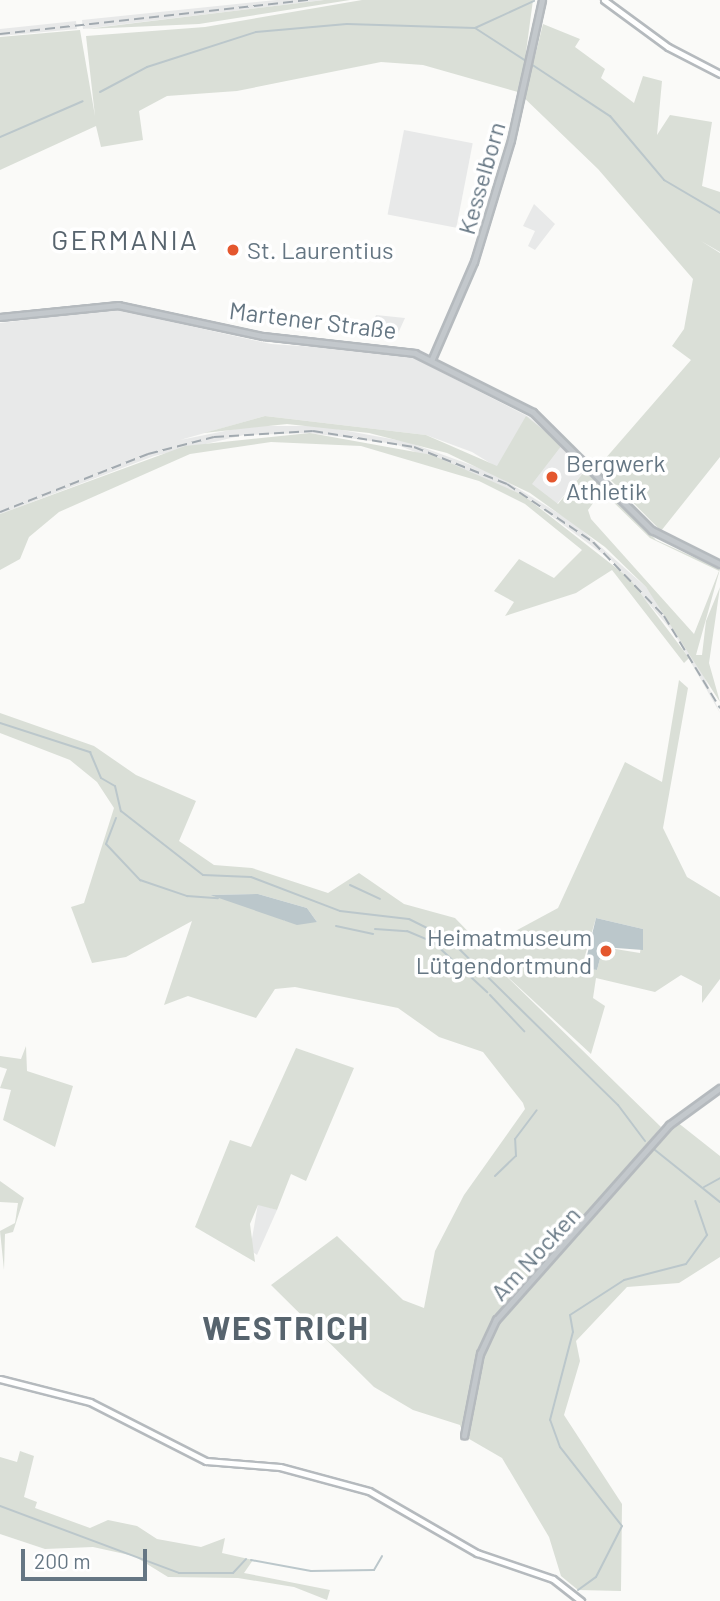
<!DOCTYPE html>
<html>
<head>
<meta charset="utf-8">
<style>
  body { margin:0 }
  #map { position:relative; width:720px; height:1601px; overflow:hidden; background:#fafaf8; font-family:Barlow,sans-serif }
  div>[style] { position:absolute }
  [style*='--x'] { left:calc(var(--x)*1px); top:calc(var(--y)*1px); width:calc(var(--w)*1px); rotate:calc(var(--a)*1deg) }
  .built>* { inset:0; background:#e8e9e9; transform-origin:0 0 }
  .green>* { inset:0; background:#dadfd7 }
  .water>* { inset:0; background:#bbc7cb }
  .stream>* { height:2px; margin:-1px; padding:0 1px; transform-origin:1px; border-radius:1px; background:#bbc7cb }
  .roads { filter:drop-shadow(2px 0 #b5babe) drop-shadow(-2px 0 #b5babe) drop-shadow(0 2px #b5babe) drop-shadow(0 -2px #b5babe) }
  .minor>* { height:4.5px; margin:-2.25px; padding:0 2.25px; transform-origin:2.25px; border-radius:2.25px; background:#c3c8cc }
  .major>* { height:5px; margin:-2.5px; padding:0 2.5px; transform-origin:2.5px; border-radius:2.5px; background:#fff }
  .rail>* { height:2px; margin-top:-1px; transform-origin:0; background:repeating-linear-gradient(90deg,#a2aab0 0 10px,transparent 0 15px) }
  .dots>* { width:19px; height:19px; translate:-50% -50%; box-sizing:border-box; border:4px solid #fff; border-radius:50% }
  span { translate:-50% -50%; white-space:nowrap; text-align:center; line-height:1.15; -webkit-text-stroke:7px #fff; paint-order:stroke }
  .street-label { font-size:24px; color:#657683 }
  .poi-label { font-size:24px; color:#657683 }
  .left { translate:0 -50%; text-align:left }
  .right { translate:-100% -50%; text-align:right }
  .quarter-label { font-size:28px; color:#57646e; letter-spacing:2px }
  .district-label { font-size:32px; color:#57646e; font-weight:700; letter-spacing:2px }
  .scale { position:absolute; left:21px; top:1549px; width:126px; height:32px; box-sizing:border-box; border:4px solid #657683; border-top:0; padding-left:9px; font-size:21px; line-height:24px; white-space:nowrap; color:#657683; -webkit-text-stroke:5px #fff; paint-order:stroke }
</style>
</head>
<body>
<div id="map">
  <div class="built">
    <div style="clip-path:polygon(276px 0,324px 0,83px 29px,82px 20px)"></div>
    <div style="clip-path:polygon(76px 21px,77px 29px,0 36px,0 29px)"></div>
    <div style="left:404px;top:130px;width:70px;height:86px;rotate:11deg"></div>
    <div style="clip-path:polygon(534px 204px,555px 224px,535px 250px,528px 246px,535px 231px,523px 226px)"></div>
    <div style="clip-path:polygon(114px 309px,271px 344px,404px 353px,529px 417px,587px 468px,557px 504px,472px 452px,426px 435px,265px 416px,180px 440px,250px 426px,320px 426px,408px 442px,493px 473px,574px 523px,646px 587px,695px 655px,720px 713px,674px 633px,612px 561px,523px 495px,395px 444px,310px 433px,244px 435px,154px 456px,0 514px,0 323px)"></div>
    <div style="clip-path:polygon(376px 315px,405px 318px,395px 340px,368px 336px)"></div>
    <div style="clip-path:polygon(258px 1204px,277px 1210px,257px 1255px,250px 1250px)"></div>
  </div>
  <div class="green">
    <div style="clip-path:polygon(324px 0,350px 0,199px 24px,86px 29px)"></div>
    <div style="clip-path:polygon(362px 0,533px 0,526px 52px,534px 60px,543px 24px,580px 39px,575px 47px,605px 69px,601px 78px,634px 103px,643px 76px,662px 81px,657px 135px,670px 115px,712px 122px,702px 186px,720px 192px,720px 252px,701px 241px,720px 253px,720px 457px,661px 531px,598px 467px,691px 360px,672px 346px,684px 329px,693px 279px,598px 169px,518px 92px,423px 65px,381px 62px,237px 91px,167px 96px,139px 111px,143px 140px,101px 147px,96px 126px,0 170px,0 37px,80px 30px,95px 116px,86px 36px,205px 27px)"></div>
    <div style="clip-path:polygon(evenodd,265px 416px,426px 435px,497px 466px,526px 416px,562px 445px,532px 484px,558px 504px,587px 468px,656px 540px,720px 569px,696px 655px,702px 655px,706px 621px,720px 587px,709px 663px,720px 702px,646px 587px,605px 547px,530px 493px,447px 453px,369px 433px,287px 424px,204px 433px,265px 416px,602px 491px,650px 538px,719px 571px,694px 634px,591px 519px,588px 510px,602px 491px)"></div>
    <div style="clip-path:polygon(310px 433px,432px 455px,523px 495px,629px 578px,689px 658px,684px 663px,612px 570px,576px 593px,505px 616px,514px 602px,494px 591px,519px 559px,554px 578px,582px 550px,525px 504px,479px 481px,361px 446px,271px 442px,190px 454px,59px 512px,29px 537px,20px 559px,0 570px,0 514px,185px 446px)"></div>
    <div style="clip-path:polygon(evenodd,679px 680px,688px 688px,663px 828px,687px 877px,720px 897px,720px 979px,702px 1003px,702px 986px,681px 975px,655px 992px,596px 978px,593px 998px,605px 1006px,591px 1054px,497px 967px,661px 1127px,623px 1174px,627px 1178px,677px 1122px,720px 1156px,720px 1257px,679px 1283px,627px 1287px,576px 1341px,580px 1361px,564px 1415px,622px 1504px,621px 1591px,578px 1590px,561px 1576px,549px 1537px,502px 1458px,464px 1436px,460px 1425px,413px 1410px,374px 1387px,271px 1285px,337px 1236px,403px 1300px,424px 1308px,435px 1251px,464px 1195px,525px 1109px,523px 1103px,483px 1052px,439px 1037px,398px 1008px,295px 987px,275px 989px,256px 1018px,188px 996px,164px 1005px,192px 921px,126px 957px,92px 963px,71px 907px,84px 903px,114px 808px,97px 782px,70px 760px,0 733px,0 713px,94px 746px,136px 775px,196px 801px,179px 841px,214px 865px,252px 868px,328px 893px,359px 873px,404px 904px,455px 918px,484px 948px,558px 908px,625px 762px,662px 782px,679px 680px,258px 894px,307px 908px,317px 922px,285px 921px,274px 912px,210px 895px,258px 894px,679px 680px,596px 918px,643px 929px,640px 953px,603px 947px,597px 970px,582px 966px,596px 918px)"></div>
    <div style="clip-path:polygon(26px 1046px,27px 1071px,73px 1086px,55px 1147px,3px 1120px,11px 1090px,0 1088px,7px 1069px,0 1067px,0 1056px,21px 1059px)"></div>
    <div style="clip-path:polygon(296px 1048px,354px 1068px,306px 1181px,291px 1174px,277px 1210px,258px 1205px,250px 1224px,255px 1262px,195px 1227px,230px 1140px,251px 1147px)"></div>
    <div style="clip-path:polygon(0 1181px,24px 1198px,13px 1232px,5px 1234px,4px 1270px,0 1231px,15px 1223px,18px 1203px,0 1202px)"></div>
    <div style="clip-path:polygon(20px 1451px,34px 1456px,24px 1497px,37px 1502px,35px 1508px,90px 1528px,108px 1520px,137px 1526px,157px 1539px,201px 1547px,225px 1538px,222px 1553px,253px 1560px,244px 1573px,330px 1590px,327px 1600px,294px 1587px,238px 1578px,168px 1577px,134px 1556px,93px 1547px,45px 1549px,0 1534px,0 1457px,17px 1462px)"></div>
  </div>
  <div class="water">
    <div style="clip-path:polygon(258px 894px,307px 908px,317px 922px,297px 925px,210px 895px)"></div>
    <div style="clip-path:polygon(596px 918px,643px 929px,643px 950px,603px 947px,597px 970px,584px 968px)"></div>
  </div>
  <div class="stream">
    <div style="--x:475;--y:28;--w:61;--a:32.9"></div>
    <div style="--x:531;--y:64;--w:95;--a:33.4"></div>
    <div style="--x:610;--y:116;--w:84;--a:49.8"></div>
    <div style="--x:664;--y:180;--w:65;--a:30.5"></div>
    <div style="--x:100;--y:92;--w:53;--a:-28"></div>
    <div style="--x:147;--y:67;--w:114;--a:-17.8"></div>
    <div style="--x:256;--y:32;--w:91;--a:-5"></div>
    <div style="--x:347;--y:24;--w:128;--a:1.8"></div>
    <div style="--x:475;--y:28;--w:65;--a:-24.6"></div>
    <div style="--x:0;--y:137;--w:90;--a:-23.4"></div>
    <div style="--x:0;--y:723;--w:95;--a:17.9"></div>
    <div style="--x:90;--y:752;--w:28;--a:67"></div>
    <div style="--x:101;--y:778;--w:16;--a:30"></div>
    <div style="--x:115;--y:786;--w:26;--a:77"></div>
    <div style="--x:121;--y:811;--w:104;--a:38"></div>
    <div style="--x:203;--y:875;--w:48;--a:2.4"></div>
    <div style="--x:251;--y:877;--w:95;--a:20.9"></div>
    <div style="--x:340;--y:911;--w:69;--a:6.6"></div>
    <div style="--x:409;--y:919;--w:45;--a:26.6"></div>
    <div style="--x:449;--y:939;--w:237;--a:44.5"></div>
    <div style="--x:618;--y:1105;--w:45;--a:53.1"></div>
    <div style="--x:116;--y:818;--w:28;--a:111"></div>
    <div style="--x:106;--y:844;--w:50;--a:46.6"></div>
    <div style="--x:140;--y:880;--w:50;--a:18.8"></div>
    <div style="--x:187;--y:896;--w:31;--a:4"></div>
    <div style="--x:350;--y:885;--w:33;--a:25"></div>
    <div style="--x:336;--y:926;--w:38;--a:12"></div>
    <div style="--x:375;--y:929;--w:32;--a:4"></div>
    <div style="--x:407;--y:931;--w:28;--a:23"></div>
    <div style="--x:433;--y:942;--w:74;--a:42.8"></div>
    <div style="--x:490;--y:995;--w:50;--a:46.6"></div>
    <div style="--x:655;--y:1150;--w:83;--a:38.7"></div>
    <div style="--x:495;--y:1176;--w:29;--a:-44"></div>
    <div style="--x:516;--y:1156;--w:17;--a:-93"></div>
    <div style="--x:515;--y:1139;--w:36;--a:-53"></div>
    <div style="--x:704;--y:1187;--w:18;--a:-29"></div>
    <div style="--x:0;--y:1506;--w:191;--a:20.5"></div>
    <div style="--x:179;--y:1573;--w:54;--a:0"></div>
    <div style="--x:233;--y:1573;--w:19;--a:-47"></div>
    <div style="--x:251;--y:1560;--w:61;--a:10.4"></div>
    <div style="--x:311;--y:1571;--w:63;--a:-0.9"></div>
    <div style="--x:374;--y:1570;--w:16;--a:-60"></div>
    <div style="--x:578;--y:1590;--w:22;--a:-36"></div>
    <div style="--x:596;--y:1577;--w:57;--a:-63"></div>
    <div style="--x:622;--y:1526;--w:100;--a:-128.1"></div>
    <div style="--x:560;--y:1447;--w:29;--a:-110"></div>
    <div style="--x:550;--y:1420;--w:91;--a:-75.4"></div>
    <div style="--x:573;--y:1332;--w:17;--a:-100"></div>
    <div style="--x:570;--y:1315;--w:64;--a:-32.9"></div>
    <div style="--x:624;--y:1280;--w:64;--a:-14.5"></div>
    <div style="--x:686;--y:1264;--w:36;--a:-54"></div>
    <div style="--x:707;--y:1235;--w:36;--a:-109"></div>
  </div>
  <div class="roads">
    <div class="minor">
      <div style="--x:0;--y:317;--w:119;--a:-5.8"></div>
      <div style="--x:118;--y:305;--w:148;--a:12.1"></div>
      <div style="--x:263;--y:336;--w:153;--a:6.4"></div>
      <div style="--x:415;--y:353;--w:132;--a:26.6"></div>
      <div style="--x:533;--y:412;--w:168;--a:44.8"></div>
      <div style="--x:652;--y:530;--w:76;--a:26.6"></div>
      <div style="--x:432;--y:359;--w:106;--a:-66.6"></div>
      <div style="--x:474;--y:262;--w:127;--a:-73.1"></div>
      <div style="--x:511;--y:140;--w:143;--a:-77.5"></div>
      <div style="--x:464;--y:1436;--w:84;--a:-79"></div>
      <div style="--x:480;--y:1354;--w:38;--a:-65"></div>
      <div style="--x:496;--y:1320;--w:261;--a:-48.4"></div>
      <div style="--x:669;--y:1125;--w:63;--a:-36"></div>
    </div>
    <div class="major">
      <div style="--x:604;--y:0;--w:79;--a:36.3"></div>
      <div style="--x:668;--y:47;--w:59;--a:27.4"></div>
      <div style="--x:0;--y:1379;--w:93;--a:14.3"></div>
      <div style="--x:90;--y:1402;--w:130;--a:27"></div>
      <div style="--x:206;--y:1461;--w:74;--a:4.6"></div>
      <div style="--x:280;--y:1467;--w:92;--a:15.1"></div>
      <div style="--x:369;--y:1491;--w:125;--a:29.9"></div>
      <div style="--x:477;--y:1553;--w:80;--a:18.9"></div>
      <div style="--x:553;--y:1579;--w:36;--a:38"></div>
    </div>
  </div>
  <div class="rail">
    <div style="--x:0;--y:34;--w:311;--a:-6.3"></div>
    <div style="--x:0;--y:512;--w:159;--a:-21.4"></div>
    <div style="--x:148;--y:454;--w:68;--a:-14.4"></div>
    <div style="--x:214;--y:437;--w:99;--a:-3.5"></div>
    <div style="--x:313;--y:431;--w:102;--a:9"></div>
    <div style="--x:414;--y:447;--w:100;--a:21.7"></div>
    <div style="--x:507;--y:484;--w:104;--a:34"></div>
    <div style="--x:593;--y:542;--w:103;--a:46.2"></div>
    <div style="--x:664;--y:616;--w:108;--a:58.7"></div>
  </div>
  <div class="dots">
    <div style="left:233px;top:250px;background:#e4572e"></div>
    <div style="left:552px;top:477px;background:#e4572e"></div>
    <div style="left:606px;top:951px;background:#e4572e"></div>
  </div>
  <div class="street-label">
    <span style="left:481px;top:178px;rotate:-74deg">Kesselborn</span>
    <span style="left:313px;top:320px;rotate:7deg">Martener Straße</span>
    <span style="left:535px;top:1253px;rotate:-47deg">Am Nocken</span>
  </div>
  <div class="poi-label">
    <span class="left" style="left:247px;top:250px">St. Laurentius</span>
    <span class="left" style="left:566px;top:477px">Bergwerk<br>Athletik</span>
    <span class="right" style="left:592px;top:951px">Heimatmuseum<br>Lütgendortmund</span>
  </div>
  <div class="quarter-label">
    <span style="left:125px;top:239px">GERMANIA</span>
  </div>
  <div class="district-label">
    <span style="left:286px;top:1327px">WESTRICH</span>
  </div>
  <div class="scale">200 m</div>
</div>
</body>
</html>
